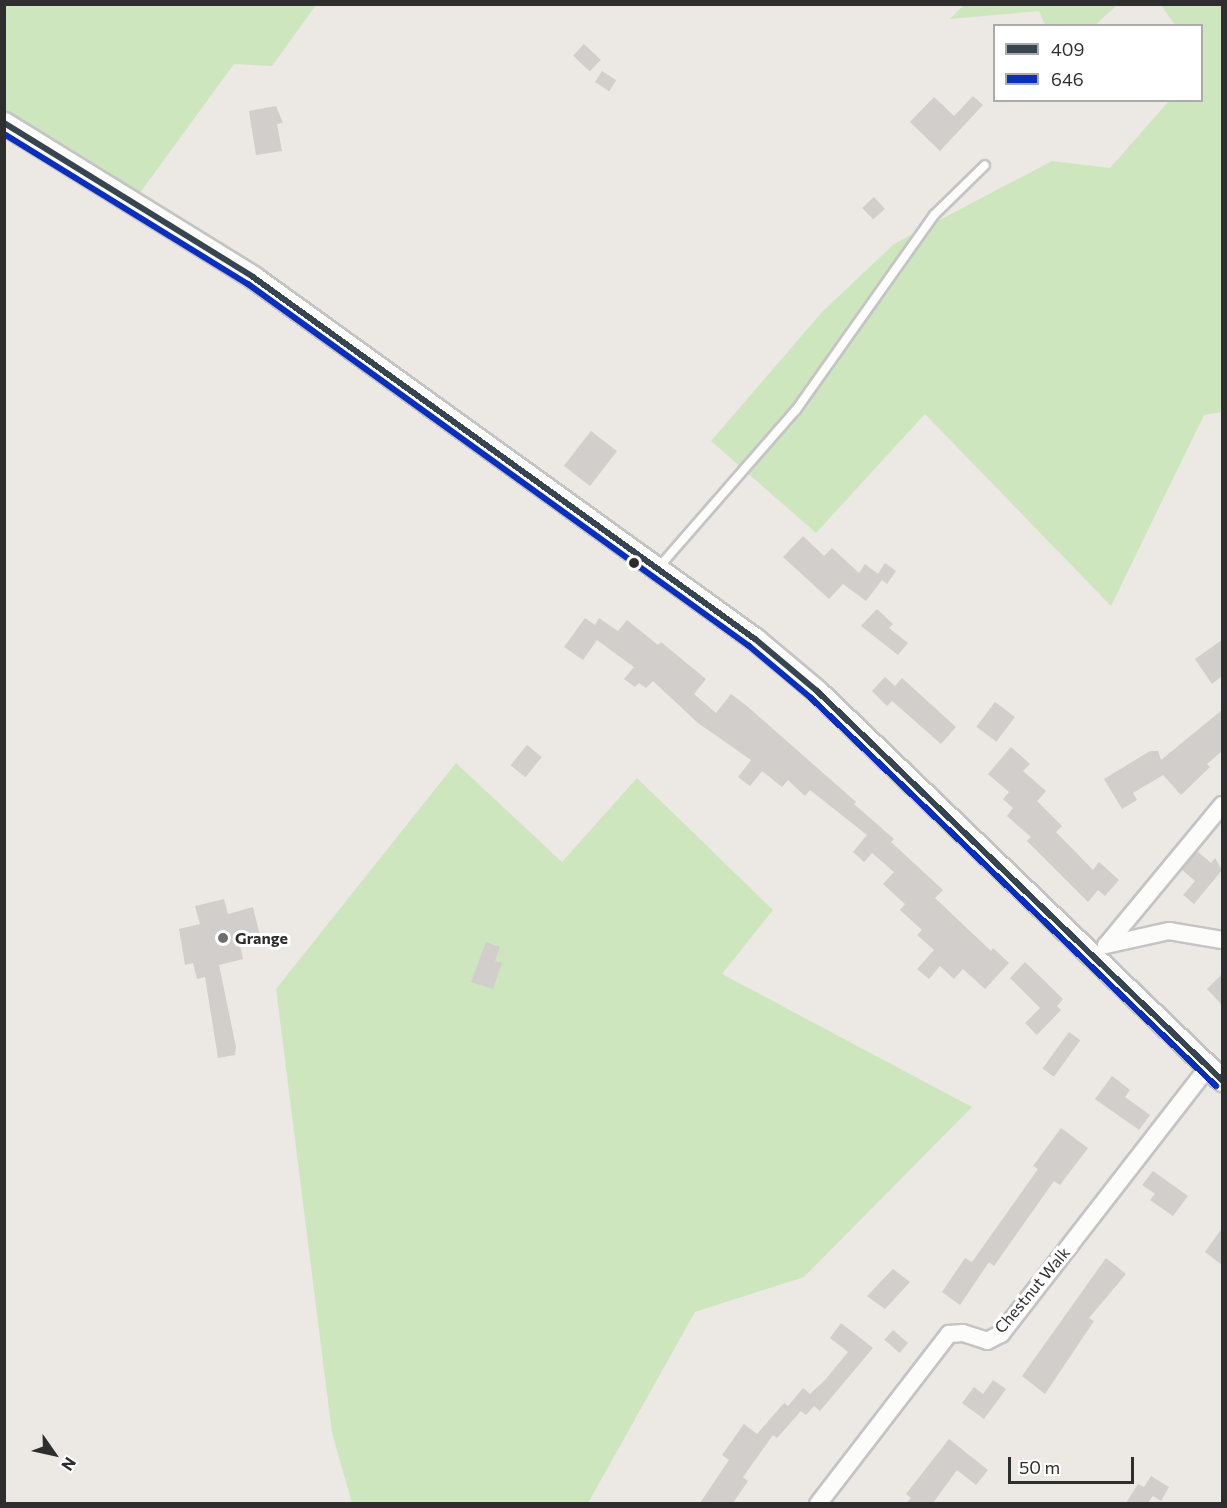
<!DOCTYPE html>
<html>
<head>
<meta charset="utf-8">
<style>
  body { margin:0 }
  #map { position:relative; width:1227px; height:1508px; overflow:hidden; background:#ece8e4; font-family:Commissioner,sans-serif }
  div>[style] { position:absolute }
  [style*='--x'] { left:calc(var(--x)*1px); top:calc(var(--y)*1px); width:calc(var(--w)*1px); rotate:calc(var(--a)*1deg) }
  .green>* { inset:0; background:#cee6be }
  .building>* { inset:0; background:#d1cecb; transform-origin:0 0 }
  .roads { filter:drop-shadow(2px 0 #c5c4c5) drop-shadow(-2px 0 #c5c4c5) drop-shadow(0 2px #c5c4c5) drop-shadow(0 -2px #c5c4c5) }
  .service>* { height:8px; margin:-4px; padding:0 4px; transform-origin:4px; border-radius:4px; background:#fcfcfb }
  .minor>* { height:16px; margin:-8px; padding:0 8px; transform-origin:8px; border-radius:8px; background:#fcfcfb }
  .tertiary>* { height:21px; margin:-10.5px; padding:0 10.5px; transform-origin:10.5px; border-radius:10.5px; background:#fcfcfb }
  .bus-1>* { height:6px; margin:-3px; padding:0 3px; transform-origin:3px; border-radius:3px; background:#36454f }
  .bus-2>* { height:6px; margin:-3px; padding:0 3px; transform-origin:3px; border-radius:3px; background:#0a2ebe }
  .dots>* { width:16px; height:16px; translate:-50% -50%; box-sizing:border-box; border:3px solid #fff; border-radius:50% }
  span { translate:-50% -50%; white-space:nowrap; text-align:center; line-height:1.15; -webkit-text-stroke:6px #fff; paint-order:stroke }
  .poi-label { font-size:16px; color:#2e2e2e; font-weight:700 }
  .left { translate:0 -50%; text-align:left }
  .street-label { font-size:16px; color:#2e2e2e }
  .frame { position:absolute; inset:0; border:6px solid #2e2e2e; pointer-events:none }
  .legend { position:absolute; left:993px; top:24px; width:210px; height:78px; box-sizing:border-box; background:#fff; border:2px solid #ababab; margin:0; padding:8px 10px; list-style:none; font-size:18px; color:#2e2e2e }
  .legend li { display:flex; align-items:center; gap:12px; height:30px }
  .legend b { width:30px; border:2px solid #ababab }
  .north { position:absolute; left:24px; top:1424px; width:60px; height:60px; -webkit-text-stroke:4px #fff; paint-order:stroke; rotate:124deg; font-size:16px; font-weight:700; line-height:24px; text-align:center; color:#2e2e2e }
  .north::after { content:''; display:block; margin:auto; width:21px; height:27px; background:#2e2e2e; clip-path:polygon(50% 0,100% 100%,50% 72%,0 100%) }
  .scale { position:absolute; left:1008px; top:1457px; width:126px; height:27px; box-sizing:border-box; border:3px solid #2e2e2e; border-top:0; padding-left:8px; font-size:18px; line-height:21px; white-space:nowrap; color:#2e2e2e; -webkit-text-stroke:4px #fff; paint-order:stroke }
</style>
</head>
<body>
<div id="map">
  <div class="green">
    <div style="clip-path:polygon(4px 5px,316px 5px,272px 66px,234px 64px,134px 201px,5px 123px)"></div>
    <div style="clip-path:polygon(964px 5px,964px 4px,1117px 5px,1094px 26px,1045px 25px,1039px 11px,950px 19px)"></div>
    <div style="clip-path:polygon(1161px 5px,1222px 5px,1222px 412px,1204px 415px,1111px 606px,925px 414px,816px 533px,711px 441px,822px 312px,894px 244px,1052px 161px,1110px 168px,1169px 101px,1202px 100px,1202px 26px,1175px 25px)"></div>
    <div style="clip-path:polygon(456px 763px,562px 862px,637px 778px,773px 910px,722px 974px,972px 1107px,804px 1277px,695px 1312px,588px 1503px,352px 1503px,332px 1433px,276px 989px)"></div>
  </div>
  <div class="building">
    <div style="left:584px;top:44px;width:23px;height:16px;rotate:43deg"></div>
    <div style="left:602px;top:71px;width:17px;height:13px;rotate:33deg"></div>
    <div style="clip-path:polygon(973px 96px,983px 105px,940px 151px,910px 122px,934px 97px,954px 116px)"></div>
    <div style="clip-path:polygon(276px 106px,283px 123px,277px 124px,282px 151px,256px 155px,249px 111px)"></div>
    <div style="left:874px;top:197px;width:16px;height:16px;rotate:47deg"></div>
    <div style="left:591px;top:431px;width:33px;height:44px;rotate:38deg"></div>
    <div style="clip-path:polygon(803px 536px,824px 556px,832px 548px,859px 573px,865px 564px,878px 574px,885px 563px,896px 571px,887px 584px,882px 580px,866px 601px,843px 584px,829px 599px,783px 557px)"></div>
    <div style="clip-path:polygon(877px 609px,893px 624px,889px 628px,908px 643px,898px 655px,861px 626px)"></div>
    <div style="clip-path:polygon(585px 618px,595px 625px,599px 618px,618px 631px,627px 620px,658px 645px,661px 642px,706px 679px,694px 694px,716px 713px,731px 694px,748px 707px,856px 802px,854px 804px,894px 839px,891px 842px,943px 890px,935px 898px,991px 951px,993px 948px,1009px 963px,985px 989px,963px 969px,954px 979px,940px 966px,929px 979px,917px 969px,934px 950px,917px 935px,922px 930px,900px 910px,905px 904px,883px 884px,894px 872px,872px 853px,864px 862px,853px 852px,867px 835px,810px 790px,805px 796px,788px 780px,782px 787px,762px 771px,750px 786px,738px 777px,751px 760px,698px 723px,653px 681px,646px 688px,639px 683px,635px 687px,624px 679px,634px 667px,597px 640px,583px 660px,564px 647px)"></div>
    <div style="clip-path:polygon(1222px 640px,1222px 676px,1212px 684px,1195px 659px)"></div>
    <div style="clip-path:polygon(885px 677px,895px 686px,902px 678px,956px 727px,941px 744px,892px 701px,887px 706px,872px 691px)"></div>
    <div style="left:995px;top:702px;width:25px;height:31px;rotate:37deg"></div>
    <div style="clip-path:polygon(1222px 710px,1222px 751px,1207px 764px,1210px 767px,1181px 795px,1163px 775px,1133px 793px,1137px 800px,1122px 809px,1104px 779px,1150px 751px,1158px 751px,1161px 760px)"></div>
    <div style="left:527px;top:745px;width:19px;height:26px;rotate:39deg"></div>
    <div style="clip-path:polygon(1011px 747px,1030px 764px,1023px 771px,1046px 791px,1037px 801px,1062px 826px,1056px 832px,1093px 870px,1099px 862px,1119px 880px,1105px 896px,1098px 890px,1088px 902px,1027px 841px,1031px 837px,1007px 816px,1013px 808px,1003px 799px,1009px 792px,988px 774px)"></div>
    <div style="clip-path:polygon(1197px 851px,1211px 863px,1215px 858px,1222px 870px,1194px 904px,1183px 895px,1195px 881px,1182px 870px)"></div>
    <div style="clip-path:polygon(224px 899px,228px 914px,253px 907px,261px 940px,240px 945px,243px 959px,219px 965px,236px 1047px,235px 1055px,218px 1058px,205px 977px,197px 979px,193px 963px,185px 965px,179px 929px,200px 924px,195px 906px)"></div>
    <div style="clip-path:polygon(486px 942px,500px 947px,495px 961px,502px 963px,493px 989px,471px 982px)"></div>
    <div style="clip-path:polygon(1025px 962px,1063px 999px,1057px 1006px,1061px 1010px,1037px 1035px,1025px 1023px,1040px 1008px,1010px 978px)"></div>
    <div style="clip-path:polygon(1222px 974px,1222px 1005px,1207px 989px)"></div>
    <div style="left:1069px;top:1032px;width:14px;height:45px;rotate:36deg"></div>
    <div style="clip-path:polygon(1112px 1076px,1130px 1090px,1125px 1097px,1150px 1115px,1139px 1130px,1095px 1099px)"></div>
    <div style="clip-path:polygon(1061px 1128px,1088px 1148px,1060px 1185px,1054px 1181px,994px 1266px,989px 1262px,960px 1305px,942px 1292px,965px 1258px,972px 1262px,1038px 1169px,1033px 1166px)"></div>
    <div style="clip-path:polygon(1153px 1171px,1188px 1196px,1173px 1216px,1150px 1200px,1155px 1194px,1142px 1185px)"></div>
    <div style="clip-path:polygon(1222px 1228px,1222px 1265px,1205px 1252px)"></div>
    <div style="clip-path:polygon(1106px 1258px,1126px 1274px,1089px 1318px,1094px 1321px,1045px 1394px,1022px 1376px)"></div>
    <div style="clip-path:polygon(893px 1269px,910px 1282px,885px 1309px,867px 1296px)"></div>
    <div style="clip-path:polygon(841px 1323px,873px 1348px,820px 1411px,814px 1406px,806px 1415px,801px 1411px,777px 1438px,773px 1435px,743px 1477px,748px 1481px,733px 1503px,700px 1503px,729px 1460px,722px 1455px,744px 1424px,757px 1434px,784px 1403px,788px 1406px,803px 1388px,810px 1394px,825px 1380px,848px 1352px,830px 1338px)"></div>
    <div style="left:893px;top:1330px;width:20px;height:13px;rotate:41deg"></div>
    <div style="clip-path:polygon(993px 1380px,1006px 1389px,984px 1419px,962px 1403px,974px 1387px,983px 1394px)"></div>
    <div style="clip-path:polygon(949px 1439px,988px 1470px,976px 1485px,957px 1470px,933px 1503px,906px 1503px,911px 1498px,906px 1494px)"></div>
    <div style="clip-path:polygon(1151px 1476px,1169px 1487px,1161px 1501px,1153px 1496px,1148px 1503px,1126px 1503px,1138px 1484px,1144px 1487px)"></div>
  </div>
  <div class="roads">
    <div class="service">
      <div style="--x:658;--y:568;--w:210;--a:-48.9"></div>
      <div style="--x:796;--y:410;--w:239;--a:-54.7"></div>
      <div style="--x:934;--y:215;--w:71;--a:-44.4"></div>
    </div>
    <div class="minor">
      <div style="--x:1108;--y:943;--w:179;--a:-50.4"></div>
      <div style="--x:1106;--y:945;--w:65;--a:-12.5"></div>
      <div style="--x:1169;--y:931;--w:54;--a:9.6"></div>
      <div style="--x:818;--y:1504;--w:215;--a:-52.4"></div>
      <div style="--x:949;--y:1334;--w:14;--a:-4"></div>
      <div style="--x:963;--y:1333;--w:25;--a:18"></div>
      <div style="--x:987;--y:1341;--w:16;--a:-27"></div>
      <div style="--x:1001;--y:1334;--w:339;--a:-52.2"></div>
    </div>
    <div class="tertiary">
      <div style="--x:4;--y:123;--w:293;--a:31.7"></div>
      <div style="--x:253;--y:277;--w:619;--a:35.8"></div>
      <div style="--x:755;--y:639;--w:81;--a:40"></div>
      <div style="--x:817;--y:691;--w:562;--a:43.85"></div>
    </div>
  </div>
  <div class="bus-1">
    <div style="--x:4;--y:123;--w:293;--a:31.7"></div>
    <div style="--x:253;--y:277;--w:619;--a:35.8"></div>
    <div style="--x:755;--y:639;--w:81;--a:40"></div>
    <div style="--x:817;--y:691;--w:562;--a:43.85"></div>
  </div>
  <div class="bus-2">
    <div style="--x:4;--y:134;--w:286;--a:31.6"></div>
    <div style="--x:248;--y:284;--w:618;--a:35.85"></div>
    <div style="--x:749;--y:646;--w:81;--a:40"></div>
    <div style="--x:811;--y:698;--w:561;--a:43.77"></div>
  </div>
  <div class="dots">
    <div style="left:634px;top:563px;background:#2e2e2e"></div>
    <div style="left:223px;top:938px;background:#706f6e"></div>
  </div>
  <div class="poi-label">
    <span class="left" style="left:235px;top:938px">Grange</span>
  </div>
  <div class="street-label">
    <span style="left:1032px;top:1290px;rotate:-50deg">Chestnut Walk</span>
  </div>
  <div class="frame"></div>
  <ul class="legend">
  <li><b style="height:8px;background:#36454f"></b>409</li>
  <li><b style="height:8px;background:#0a2ebe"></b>646</li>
  </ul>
  <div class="north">N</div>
  <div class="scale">50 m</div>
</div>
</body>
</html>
